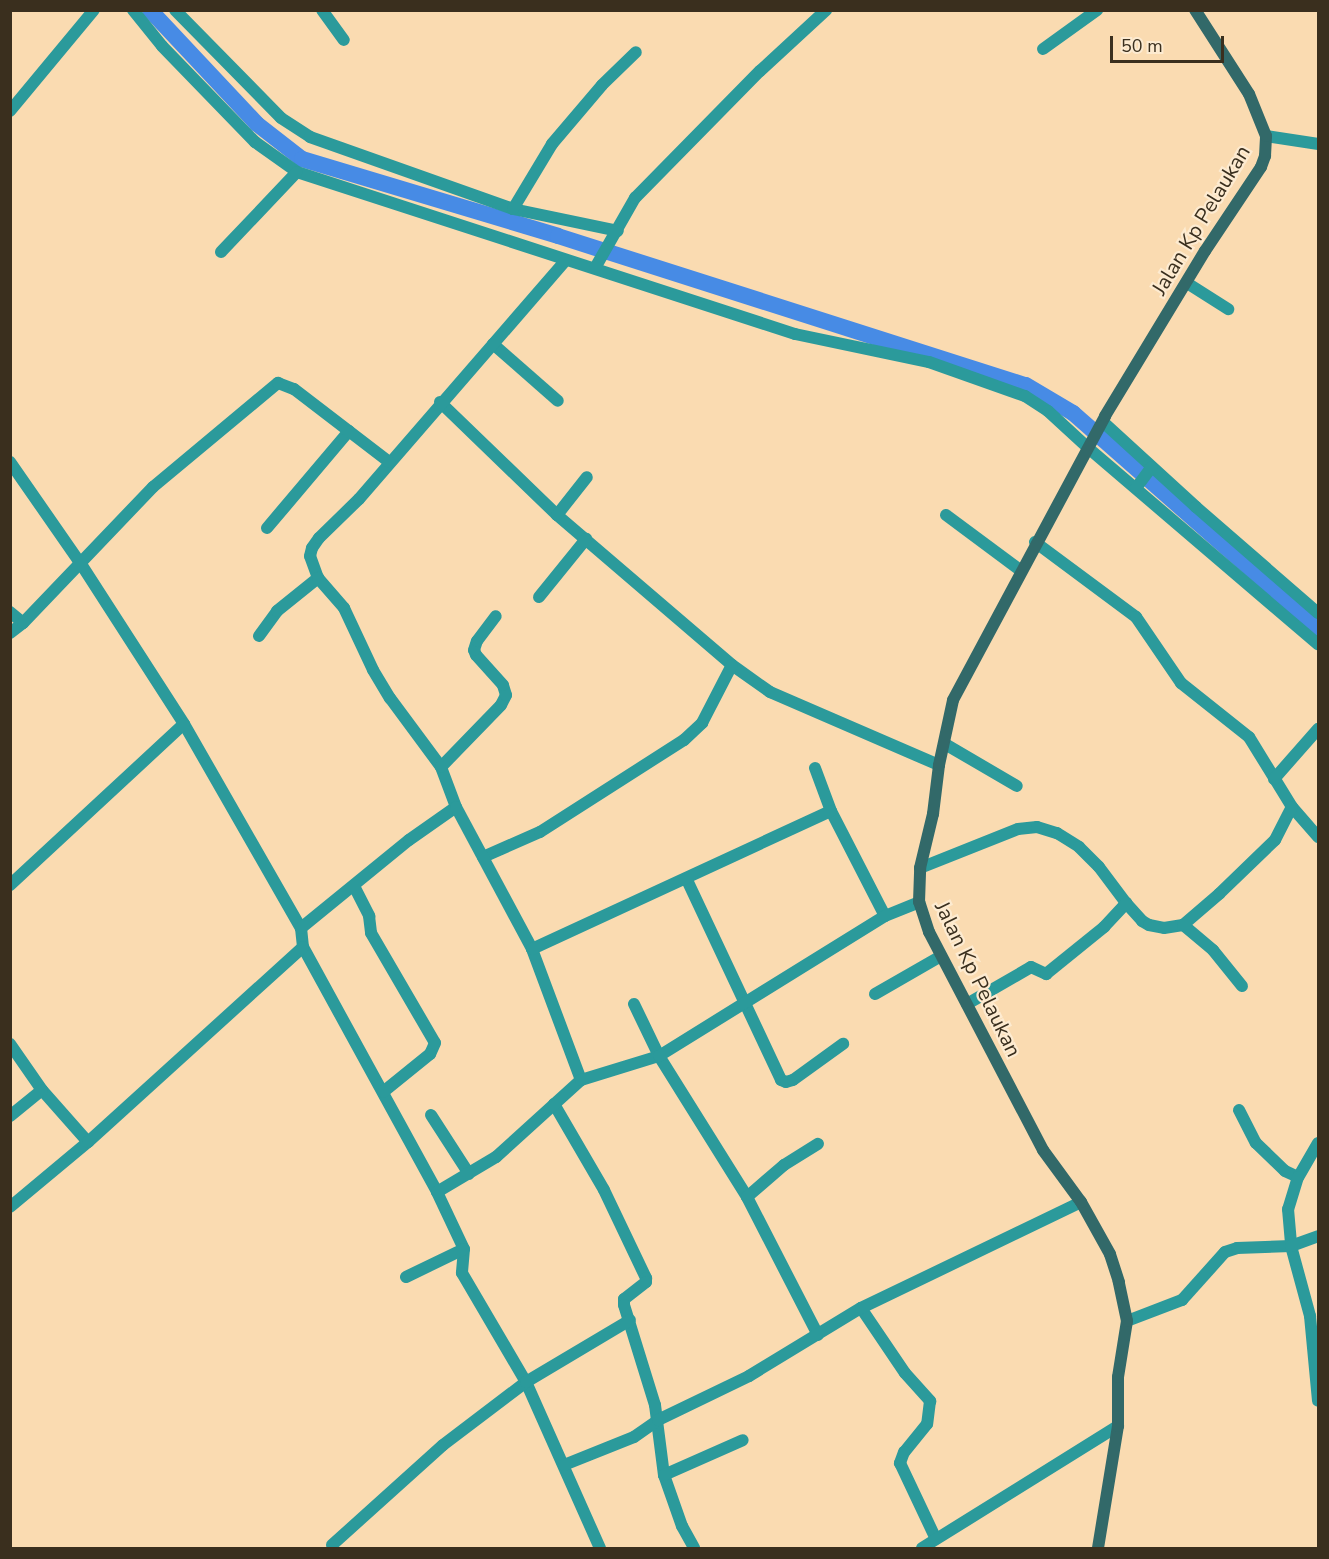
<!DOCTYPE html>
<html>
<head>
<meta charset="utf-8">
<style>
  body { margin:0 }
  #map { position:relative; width:1329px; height:1559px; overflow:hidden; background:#fadbb1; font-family:"Nunito Sans",sans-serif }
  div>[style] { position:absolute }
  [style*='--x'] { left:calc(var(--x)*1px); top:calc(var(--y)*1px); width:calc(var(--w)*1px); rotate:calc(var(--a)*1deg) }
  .canal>* { height:16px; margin:-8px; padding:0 8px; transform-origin:8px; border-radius:8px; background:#478be5 }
  .street>* { height:12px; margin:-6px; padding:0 6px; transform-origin:6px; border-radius:6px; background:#2b9a9b }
  .secondary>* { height:12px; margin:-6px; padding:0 6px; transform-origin:6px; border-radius:6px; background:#326969 }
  span { translate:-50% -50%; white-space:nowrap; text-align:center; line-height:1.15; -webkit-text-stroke:4.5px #fdebd1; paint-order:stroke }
  .street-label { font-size:21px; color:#3a2f1e }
  .frame { position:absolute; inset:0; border:12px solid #3a2f1e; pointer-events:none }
  .scale { position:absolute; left:1110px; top:36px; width:114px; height:27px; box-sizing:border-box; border:3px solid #3a2f1e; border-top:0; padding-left:8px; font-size:18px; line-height:21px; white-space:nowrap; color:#3a2f1e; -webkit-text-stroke:4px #fdebd1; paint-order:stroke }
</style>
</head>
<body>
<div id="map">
  <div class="canal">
    <div style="--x:150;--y:10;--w:156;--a:46.8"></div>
    <div style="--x:257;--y:124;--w:57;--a:37.9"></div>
    <div style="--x:302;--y:159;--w:267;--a:16.7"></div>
    <div style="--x:558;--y:236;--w:491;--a:17.7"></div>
    <div style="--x:1026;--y:385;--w:55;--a:30.8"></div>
    <div style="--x:1073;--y:413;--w:326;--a:41.3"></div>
  </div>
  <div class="street">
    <div style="--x:133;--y:10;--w:46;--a:51.1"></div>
    <div style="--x:162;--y:46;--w:134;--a:45.9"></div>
    <div style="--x:255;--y:142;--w:52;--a:35.5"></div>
    <div style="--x:297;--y:172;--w:524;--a:18.02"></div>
    <div style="--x:795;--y:334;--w:137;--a:11.8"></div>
    <div style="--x:929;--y:362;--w:102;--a:19.5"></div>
    <div style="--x:1025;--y:396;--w:27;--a:33"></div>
    <div style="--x:1048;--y:411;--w:53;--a:42.7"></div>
    <div style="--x:1087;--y:447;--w:304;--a:40.5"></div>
    <div style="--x:175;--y:10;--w:151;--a:45.5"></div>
    <div style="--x:281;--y:118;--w:35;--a:33"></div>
    <div style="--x:310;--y:137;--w:215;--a:19.5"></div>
    <div style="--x:513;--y:209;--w:107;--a:11.8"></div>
    <div style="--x:322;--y:10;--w:37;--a:54"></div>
    <div style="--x:1043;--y:49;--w:67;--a:-35.8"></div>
    <div style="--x:10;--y:111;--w:131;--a:-50.3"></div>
    <div style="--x:1266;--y:136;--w:53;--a:8.7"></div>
    <div style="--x:513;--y:209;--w:76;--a:-59"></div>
    <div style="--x:552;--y:144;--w:77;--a:-49.7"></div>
    <div style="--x:602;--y:85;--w:47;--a:-44.1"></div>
    <div style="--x:221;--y:252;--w:110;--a:-46.5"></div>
    <div style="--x:595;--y:268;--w:81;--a:-60.3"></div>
    <div style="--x:635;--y:198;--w:178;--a:-45.5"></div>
    <div style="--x:760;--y:71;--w:90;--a:-42.7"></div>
    <div style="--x:1187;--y:283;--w:49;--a:32.4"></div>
    <div style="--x:493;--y:344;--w:86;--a:41.2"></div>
    <div style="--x:440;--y:402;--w:163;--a:44"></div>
    <div style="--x:557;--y:515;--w:230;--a:40.6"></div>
    <div style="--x:732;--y:665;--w:47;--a:35.4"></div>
    <div style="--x:770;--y:692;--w:184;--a:23.4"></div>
    <div style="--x:1103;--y:422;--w:126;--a:42.4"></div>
    <div style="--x:1196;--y:507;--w:162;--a:41"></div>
    <div style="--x:10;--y:462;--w:124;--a:55.2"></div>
    <div style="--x:81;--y:564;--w:190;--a:57.2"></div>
    <div style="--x:184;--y:724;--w:235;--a:60.2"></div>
    <div style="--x:301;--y:928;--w:19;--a:84"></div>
    <div style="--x:303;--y:947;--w:279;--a:61.3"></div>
    <div style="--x:437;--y:1192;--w:63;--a:64.7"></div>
    <div style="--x:464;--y:1249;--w:24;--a:95"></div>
    <div style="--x:462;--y:1273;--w:126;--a:59.6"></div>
    <div style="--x:526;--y:1382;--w:182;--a:66"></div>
    <div style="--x:1136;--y:488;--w:26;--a:-53"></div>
    <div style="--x:557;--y:515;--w:48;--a:-51.7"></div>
    <div style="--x:946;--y:515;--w:92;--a:36.6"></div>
    <div style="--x:267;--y:528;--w:127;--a:-49.8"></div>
    <div style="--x:1035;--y:542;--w:126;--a:36.6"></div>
    <div style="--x:1136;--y:617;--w:80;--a:55.7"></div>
    <div style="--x:1181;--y:683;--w:87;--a:38.5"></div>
    <div style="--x:1249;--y:737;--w:82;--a:58.4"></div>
    <div style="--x:1292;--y:807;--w:40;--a:49"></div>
    <div style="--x:318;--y:578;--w:23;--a:-110"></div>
    <div style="--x:310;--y:556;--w:8;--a:-76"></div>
    <div style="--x:312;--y:548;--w:12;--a:-55"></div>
    <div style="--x:319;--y:538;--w:56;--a:-44.3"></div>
    <div style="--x:359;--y:499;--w:316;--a:-49.1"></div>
    <div style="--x:539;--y:597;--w:75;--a:-51"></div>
    <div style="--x:10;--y:612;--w:17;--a:40"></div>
    <div style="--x:10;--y:633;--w:16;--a:-38"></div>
    <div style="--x:23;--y:623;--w:188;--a:-46.3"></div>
    <div style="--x:153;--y:487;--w:163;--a:-39.8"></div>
    <div style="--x:278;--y:383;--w:17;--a:21"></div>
    <div style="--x:294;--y:389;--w:120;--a:37.5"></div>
    <div style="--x:259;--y:636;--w:31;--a:-54"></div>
    <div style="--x:277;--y:611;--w:53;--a:-38.8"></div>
    <div style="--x:318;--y:578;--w:40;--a:49"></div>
    <div style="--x:344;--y:608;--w:68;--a:64.9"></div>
    <div style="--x:373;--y:670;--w:33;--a:59"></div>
    <div style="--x:390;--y:698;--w:86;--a:53.5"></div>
    <div style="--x:945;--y:744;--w:83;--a:30.3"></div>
    <div style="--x:815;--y:768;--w:46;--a:69.6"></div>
    <div style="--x:831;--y:811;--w:118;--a:62.8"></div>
    <div style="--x:1274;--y:779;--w:67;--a:-48.7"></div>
    <div style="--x:456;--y:807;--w:43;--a:-110.6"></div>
    <div style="--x:441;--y:767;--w:86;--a:-45.9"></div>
    <div style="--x:501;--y:705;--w:11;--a:-63"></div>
    <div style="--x:506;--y:695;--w:10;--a:-107"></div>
    <div style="--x:503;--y:685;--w:40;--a:-132"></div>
    <div style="--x:476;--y:655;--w:5;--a:-112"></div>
    <div style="--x:474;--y:650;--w:9;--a:-72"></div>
    <div style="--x:477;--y:641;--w:31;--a:-53"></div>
    <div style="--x:483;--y:857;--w:62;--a:-23.7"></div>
    <div style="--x:540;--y:832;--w:171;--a:-32.6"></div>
    <div style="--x:684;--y:740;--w:25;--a:-43"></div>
    <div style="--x:702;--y:723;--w:65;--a:-62.7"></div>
    <div style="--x:920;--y:868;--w:105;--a:-21.7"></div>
    <div style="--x:1018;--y:829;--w:19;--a:-6"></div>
    <div style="--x:1037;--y:827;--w:21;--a:17"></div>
    <div style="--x:1057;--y:833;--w:26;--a:32"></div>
    <div style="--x:1079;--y:847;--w:28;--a:45"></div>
    <div style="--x:1099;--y:867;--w:45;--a:53.1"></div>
    <div style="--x:1126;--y:903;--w:24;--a:48"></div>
    <div style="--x:1142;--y:921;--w:8;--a:30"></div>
    <div style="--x:1149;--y:925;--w:15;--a:11"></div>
    <div style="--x:1164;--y:928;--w:19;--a:-9"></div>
    <div style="--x:687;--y:880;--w:221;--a:64.8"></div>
    <div style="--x:781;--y:1080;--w:5;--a:22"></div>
    <div style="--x:786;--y:1082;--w:7;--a:-16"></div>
    <div style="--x:793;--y:1080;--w:62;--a:-35.8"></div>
    <div style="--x:10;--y:885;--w:237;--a:-42.8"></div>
    <div style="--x:354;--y:886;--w:34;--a:63"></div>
    <div style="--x:369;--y:916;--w:17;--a:83"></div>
    <div style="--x:371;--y:933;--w:127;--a:59.8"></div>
    <div style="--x:435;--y:1043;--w:12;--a:114"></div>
    <div style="--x:430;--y:1054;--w:60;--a:141"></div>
    <div style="--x:301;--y:928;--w:139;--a:-39.2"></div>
    <div style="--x:409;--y:840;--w:57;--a:-35.1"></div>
    <div style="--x:456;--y:807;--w:161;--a:61.8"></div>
    <div style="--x:532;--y:949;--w:140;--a:69.5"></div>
    <div style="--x:532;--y:949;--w:329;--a:-24.8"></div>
    <div style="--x:1242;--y:986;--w:46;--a:-128.9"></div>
    <div style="--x:1213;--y:950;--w:39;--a:-140"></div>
    <div style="--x:1183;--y:925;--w:48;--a:-40.7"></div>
    <div style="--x:1219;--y:894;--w:78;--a:-44"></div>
    <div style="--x:1275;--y:840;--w:37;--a:-63"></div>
    <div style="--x:875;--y:994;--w:76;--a:-29.9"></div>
    <div style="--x:634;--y:1004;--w:58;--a:64.3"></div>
    <div style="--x:659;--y:1056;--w:166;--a:58"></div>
    <div style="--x:747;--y:1197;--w:155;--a:62.8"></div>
    <div style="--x:967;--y:1004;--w:74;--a:-30"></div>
    <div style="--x:1031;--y:967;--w:17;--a:25"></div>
    <div style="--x:1046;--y:974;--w:75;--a:-39"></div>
    <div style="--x:1104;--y:927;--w:33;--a:-47"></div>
    <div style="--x:10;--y:1044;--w:56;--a:55.2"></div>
    <div style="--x:42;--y:1090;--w:69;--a:48.5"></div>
    <div style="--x:554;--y:1104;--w:99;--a:59.8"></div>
    <div style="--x:604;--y:1190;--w:98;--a:64.5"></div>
    <div style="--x:646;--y:1278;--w:4;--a:90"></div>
    <div style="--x:646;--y:1282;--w:28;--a:142"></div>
    <div style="--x:624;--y:1299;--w:6;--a:90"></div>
    <div style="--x:624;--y:1305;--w:105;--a:72.8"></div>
    <div style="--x:655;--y:1405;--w:71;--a:82.7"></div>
    <div style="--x:664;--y:1475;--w:54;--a:70.6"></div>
    <div style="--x:682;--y:1526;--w:25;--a:61"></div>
    <div style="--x:1239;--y:1110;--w:37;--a:63"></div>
    <div style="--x:1256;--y:1143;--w:40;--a:44"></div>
    <div style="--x:1285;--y:1171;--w:14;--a:25"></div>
    <div style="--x:431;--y:1115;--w:70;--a:57.2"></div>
    <div style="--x:10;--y:1116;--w:41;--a:-39.1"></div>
    <div style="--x:1318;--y:1143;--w:39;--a:120"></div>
    <div style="--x:1298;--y:1177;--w:34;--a:107"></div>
    <div style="--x:1288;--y:1209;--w:37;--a:85"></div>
    <div style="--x:1291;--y:1246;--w:73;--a:74.8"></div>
    <div style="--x:1310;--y:1316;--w:85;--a:84.6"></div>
    <div style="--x:437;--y:1192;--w:69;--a:-30.7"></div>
    <div style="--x:496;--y:1157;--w:115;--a:-42.2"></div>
    <div style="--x:581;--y:1080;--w:82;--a:-17.1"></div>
    <div style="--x:659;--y:1056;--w:266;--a:-31.8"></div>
    <div style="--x:885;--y:916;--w:37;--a:-22"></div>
    <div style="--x:747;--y:1197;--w:49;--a:-40.9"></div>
    <div style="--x:784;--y:1165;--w:40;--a:-32"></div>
    <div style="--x:10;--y:1207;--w:102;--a:-39.8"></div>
    <div style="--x:88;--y:1142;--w:290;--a:-42.2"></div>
    <div style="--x:406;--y:1277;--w:64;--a:-25.8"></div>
    <div style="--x:861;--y:1308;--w:78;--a:55.9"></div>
    <div style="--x:905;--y:1373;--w:38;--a:48"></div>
    <div style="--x:930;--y:1401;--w:23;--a:97"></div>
    <div style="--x:927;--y:1424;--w:36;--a:129"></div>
    <div style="--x:904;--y:1452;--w:12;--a:110"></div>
    <div style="--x:900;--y:1463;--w:84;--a:64.7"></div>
    <div style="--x:1127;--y:1321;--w:59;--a:-20.9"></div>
    <div style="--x:1182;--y:1300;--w:64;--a:-48.1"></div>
    <div style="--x:1225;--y:1252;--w:13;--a:-18"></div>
    <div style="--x:1237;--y:1248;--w:54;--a:-2.1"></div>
    <div style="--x:1291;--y:1246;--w:29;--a:-20"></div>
    <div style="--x:564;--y:1465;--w:75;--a:-21.8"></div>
    <div style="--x:634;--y:1437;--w:29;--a:-35"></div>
    <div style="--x:658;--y:1420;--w:101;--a:-25.8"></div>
    <div style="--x:749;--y:1376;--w:131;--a:-31.3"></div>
    <div style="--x:861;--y:1308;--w:244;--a:-25.7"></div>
    <div style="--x:664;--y:1475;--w:86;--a:-23.9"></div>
    <div style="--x:332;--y:1545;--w:149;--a:-42"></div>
    <div style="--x:443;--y:1445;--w:104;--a:-37.2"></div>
    <div style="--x:526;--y:1382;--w:121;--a:-30.8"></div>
    <div style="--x:922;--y:1548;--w:231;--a:-31.9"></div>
  </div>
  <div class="secondary">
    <div style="--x:1098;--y:1548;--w:124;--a:-80.7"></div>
    <div style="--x:1118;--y:1426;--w:49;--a:-90"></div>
    <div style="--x:1118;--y:1377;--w:57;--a:-80.9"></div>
    <div style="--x:1127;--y:1321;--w:40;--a:-102"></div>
    <div style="--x:1119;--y:1282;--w:29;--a:-108"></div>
    <div style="--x:1110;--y:1254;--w:60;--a:-119.1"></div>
    <div style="--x:1081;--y:1202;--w:64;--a:-126.2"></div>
    <div style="--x:1043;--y:1150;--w:246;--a:-117.6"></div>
    <div style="--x:929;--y:932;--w:32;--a:-108"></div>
    <div style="--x:919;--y:902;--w:34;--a:-88"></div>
    <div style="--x:920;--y:868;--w:56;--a:-76.5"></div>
    <div style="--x:933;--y:814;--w:49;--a:-83"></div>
    <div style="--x:939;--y:765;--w:66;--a:-77.8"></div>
    <div style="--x:953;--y:700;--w:322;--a:-61.8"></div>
    <div style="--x:1105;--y:416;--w:193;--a:-58.8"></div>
    <div style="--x:1205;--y:251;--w:101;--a:-56.3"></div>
    <div style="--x:1261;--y:167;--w:12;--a:-70"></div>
    <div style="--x:1265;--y:156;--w:20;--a:-87"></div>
    <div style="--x:1266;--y:136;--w:45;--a:-112"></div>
    <div style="--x:1249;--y:94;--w:100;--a:-122.7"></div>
  </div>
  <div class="street-label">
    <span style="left:1201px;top:220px;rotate:-59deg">Jalan Kp Pelaukan</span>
    <span style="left:978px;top:979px;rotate:64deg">Jalan Kp Pelaukan</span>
  </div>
  <div class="frame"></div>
  <div class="scale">50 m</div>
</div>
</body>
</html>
